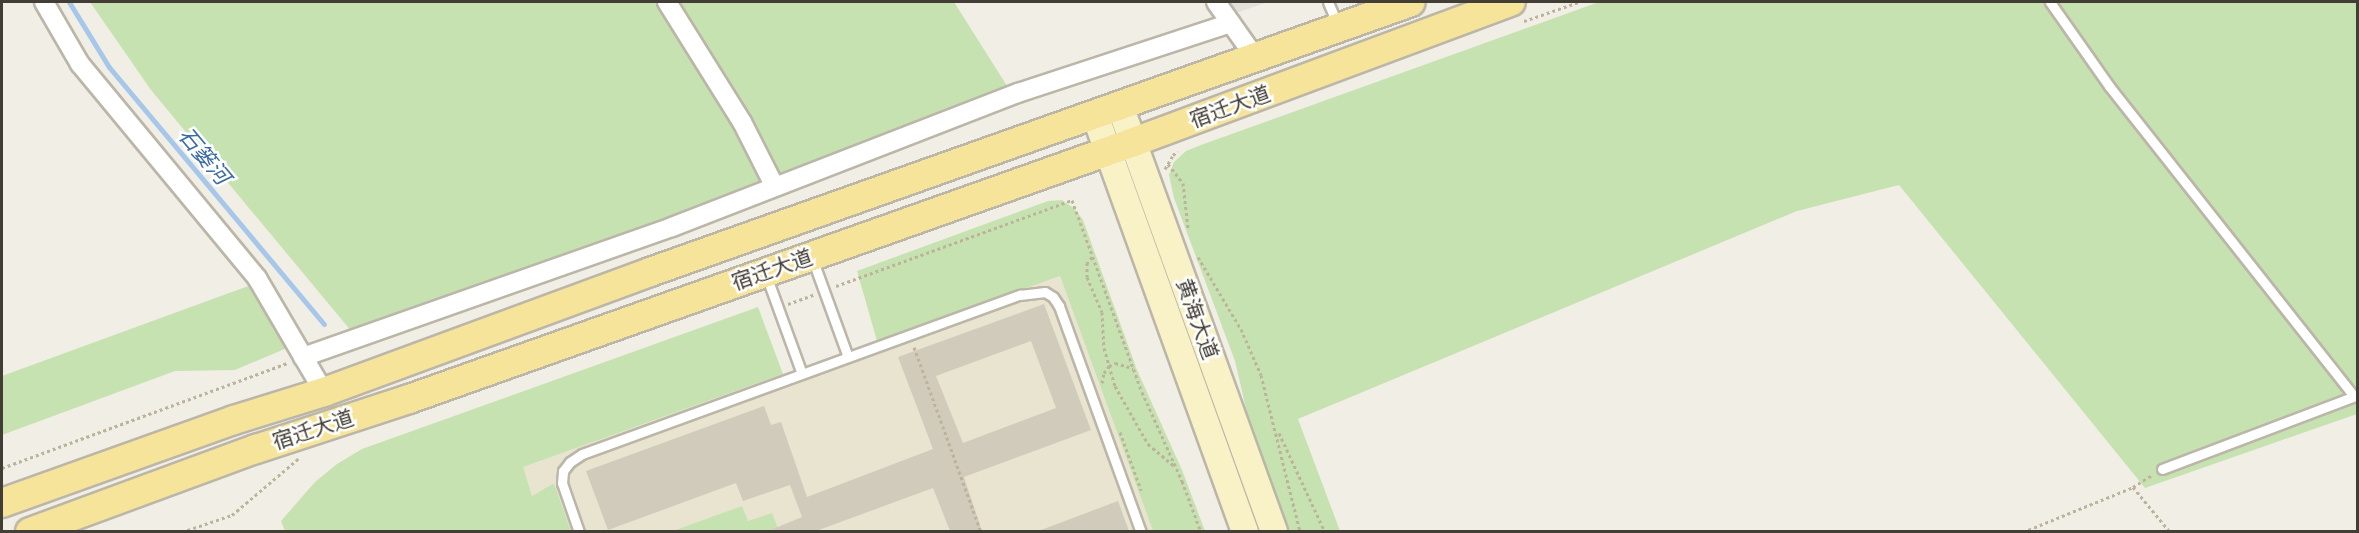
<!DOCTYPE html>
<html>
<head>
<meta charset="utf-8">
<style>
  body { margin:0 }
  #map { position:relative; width:2359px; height:533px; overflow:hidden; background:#f1eee5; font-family:Helvetica,"Noto Sans SC",sans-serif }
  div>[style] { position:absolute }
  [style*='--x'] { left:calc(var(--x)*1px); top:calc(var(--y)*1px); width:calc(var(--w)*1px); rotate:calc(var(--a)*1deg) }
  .industrial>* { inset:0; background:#e3e0da }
  .education>* { inset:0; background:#e9e4d0 }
  .green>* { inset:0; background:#c7e2b1 }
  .stream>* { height:5px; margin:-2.5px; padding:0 2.5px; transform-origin:2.5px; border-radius:2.5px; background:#a6c7e9 }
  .building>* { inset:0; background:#d1cbbb }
  .path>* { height:3px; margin-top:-1.5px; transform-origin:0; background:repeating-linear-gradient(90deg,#bcb39b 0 3px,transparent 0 6px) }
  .roads { filter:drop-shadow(2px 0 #bbb6a8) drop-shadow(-2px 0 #bbb6a8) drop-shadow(0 2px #bbb6a8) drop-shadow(0 -2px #bbb6a8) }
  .service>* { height:9px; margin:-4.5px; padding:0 4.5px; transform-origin:4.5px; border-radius:4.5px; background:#fff }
  .minor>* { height:18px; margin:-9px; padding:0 9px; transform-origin:9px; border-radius:9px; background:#fff }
  .secondary>* { height:26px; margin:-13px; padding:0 13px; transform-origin:13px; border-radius:13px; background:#f9f2c6 }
  .primary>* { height:28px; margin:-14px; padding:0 14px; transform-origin:14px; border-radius:14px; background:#f5e49a }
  span { translate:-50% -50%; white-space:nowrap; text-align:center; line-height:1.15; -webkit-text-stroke:5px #fff; paint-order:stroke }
  .street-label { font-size:21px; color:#423e35 }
  .water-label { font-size:22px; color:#396ca4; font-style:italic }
  .frame { position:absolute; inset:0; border:3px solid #423e35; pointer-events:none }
</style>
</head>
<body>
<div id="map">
  <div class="industrial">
    <div style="clip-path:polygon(1228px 2px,1268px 2px,1236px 13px)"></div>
  </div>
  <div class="education">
    <div style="clip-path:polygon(1060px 276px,1153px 531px,571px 531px,554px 483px,532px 496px,522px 467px)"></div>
  </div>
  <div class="green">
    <div style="clip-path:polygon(90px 2px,954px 2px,1009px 89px,357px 338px,151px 90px)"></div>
    <div style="clip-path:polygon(1599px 2px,2357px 2px,2357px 414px,2145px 488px,1899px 185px,1797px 211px,1298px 419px,1340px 531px,1289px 531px,1247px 413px,1235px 361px,1174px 198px,1169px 175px,1174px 162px,1186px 151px,1201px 145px)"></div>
    <div style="clip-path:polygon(1062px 200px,1075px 209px,1083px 220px,1137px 370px,1182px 470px,1205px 531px,1153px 531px,1060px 276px,877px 341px,857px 271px,1048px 201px)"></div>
    <div style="clip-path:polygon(251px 285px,287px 348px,235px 370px,175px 371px,2px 435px,2px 376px)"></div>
    <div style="clip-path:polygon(758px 307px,783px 374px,523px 467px,532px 496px,554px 483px,571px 531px,285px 531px,281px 521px,315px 482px,337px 464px,362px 449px)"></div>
    <div style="clip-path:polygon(742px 506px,748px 521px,772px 513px,779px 531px,670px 532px)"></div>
  </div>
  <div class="stream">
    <div style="--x:69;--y:2;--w:76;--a:58.4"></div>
    <div style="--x:109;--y:67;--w:335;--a:50.1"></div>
  </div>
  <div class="building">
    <div style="clip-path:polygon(evenodd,1044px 304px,1091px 430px,964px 477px,982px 531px,950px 531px,933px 488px,816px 531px,768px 531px,802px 517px,790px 485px,743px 501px,736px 483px,608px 530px,586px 471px,764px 406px,771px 425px,781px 422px,807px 497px,933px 449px,898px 357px,1044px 304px,1031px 341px,1056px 408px,963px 443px,936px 376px,1031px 341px)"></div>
    <div style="clip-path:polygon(1118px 501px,1129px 531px,1041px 531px,1041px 530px)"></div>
  </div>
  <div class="path">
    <div style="--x:1524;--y:21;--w:58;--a:-19.1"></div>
    <div style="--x:1168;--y:164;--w:24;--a:52"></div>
    <div style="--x:1183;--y:183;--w:45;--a:83.7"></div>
    <div style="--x:1165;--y:169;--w:16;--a:-60"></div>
    <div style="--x:1173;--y:155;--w:6;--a:-39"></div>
    <div style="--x:1092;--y:257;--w:8;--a:130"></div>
    <div style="--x:1087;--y:263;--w:14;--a:90"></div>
    <div style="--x:1087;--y:277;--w:38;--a:67"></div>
    <div style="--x:1102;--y:312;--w:36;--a:87"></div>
    <div style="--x:1104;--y:348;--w:40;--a:74"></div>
    <div style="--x:1115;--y:386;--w:67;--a:60.4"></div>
    <div style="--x:1148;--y:444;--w:35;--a:40"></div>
    <div style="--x:1198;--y:257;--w:84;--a:59.2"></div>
    <div style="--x:1241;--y:329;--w:50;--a:66.5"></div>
    <div style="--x:1261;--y:375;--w:162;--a:76"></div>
    <div style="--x:836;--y:286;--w:251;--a:-20"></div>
    <div style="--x:1072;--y:200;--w:204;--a:70"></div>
    <div style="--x:1142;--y:392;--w:98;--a:65.8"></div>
    <div style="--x:1182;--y:481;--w:54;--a:69.6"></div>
    <div style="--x:788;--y:304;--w:27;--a:-20"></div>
    <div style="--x:914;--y:347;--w:197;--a:70.1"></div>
    <div style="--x:1102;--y:383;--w:10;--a:-79"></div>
    <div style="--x:1104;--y:373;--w:9;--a:-54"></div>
    <div style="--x:1109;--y:366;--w:7;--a:-27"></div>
    <div style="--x:1115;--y:363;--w:19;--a:16"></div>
    <div style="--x:1120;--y:432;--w:62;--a:70.1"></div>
    <div style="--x:1279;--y:433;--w:109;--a:65.1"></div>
    <div style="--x:2;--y:468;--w:304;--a:-20.2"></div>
    <div style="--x:2133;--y:487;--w:22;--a:-32"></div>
    <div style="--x:182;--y:532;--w:53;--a:-18.8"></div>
    <div style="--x:232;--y:515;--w:87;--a:-40.3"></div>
    <div style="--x:2023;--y:532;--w:119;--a:-22.2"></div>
    <div style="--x:2133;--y:487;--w:58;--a:50.6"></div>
  </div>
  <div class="roads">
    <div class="service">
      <div style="--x:1328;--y:2;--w:25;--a:67"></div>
      <div style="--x:2050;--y:2;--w:103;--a:54.9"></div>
      <div style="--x:2109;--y:86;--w:395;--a:51.7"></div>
      <div style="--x:812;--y:258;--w:105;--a:70"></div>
      <div style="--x:766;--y:275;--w:105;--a:70"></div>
      <div style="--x:2162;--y:469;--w:210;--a:-20.7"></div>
      <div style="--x:579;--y:532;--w:52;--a:-109.1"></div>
      <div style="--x:562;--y:483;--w:12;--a:-85"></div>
      <div style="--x:563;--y:471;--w:11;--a:-52"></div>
      <div style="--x:570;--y:462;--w:14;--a:-34"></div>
      <div style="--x:582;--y:454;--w:466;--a:-20"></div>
      <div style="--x:1020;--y:295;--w:25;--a:-7"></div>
      <div style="--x:1045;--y:292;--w:9;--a:32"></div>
      <div style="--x:1053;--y:297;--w:11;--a:56"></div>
      <div style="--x:1059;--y:306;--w:240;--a:70.1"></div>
    </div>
    <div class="minor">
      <div style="--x:44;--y:2;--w:72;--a:59.9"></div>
      <div style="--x:80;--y:64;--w:278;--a:50.4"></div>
      <div style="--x:257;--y:278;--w:132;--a:59.6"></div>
      <div style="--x:667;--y:2;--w:142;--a:58"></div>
      <div style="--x:742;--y:122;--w:71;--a:63.1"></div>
      <div style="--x:1216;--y:2;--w:67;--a:54.7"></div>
      <div style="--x:303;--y:357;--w:391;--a:-19.4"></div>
      <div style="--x:672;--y:227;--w:371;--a:-21.2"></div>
      <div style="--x:1018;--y:93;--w:224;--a:-18.2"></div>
    </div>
    <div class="secondary">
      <div style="--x:1120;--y:106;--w:453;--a:70.1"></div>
      <div style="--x:1095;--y:115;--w:443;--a:70.2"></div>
    </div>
    <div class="primary">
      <div style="--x:2;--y:503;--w:246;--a:-19.7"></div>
      <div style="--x:234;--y:420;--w:94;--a:-17.3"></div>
      <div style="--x:324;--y:392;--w:347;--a:-20.2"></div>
      <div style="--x:650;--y:272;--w:807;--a:-19.53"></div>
      <div style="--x:30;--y:532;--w:241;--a:-20.2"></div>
      <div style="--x:256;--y:449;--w:161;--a:-18.1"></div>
      <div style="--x:409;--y:399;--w:769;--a:-19.52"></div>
      <div style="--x:1134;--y:142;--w:402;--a:-20.4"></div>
    </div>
  </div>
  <div class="street-label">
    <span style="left:1230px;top:107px;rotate:-20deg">宿迁大道</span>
    <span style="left:772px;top:270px;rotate:-19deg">宿迁大道</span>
    <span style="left:1197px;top:319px;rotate:70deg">黄海大道</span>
    <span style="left:313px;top:430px;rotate:-18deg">宿迁大道</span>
  </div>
  <div class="water-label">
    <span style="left:204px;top:156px;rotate:50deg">石篓河</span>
  </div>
  <div class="frame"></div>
</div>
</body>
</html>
